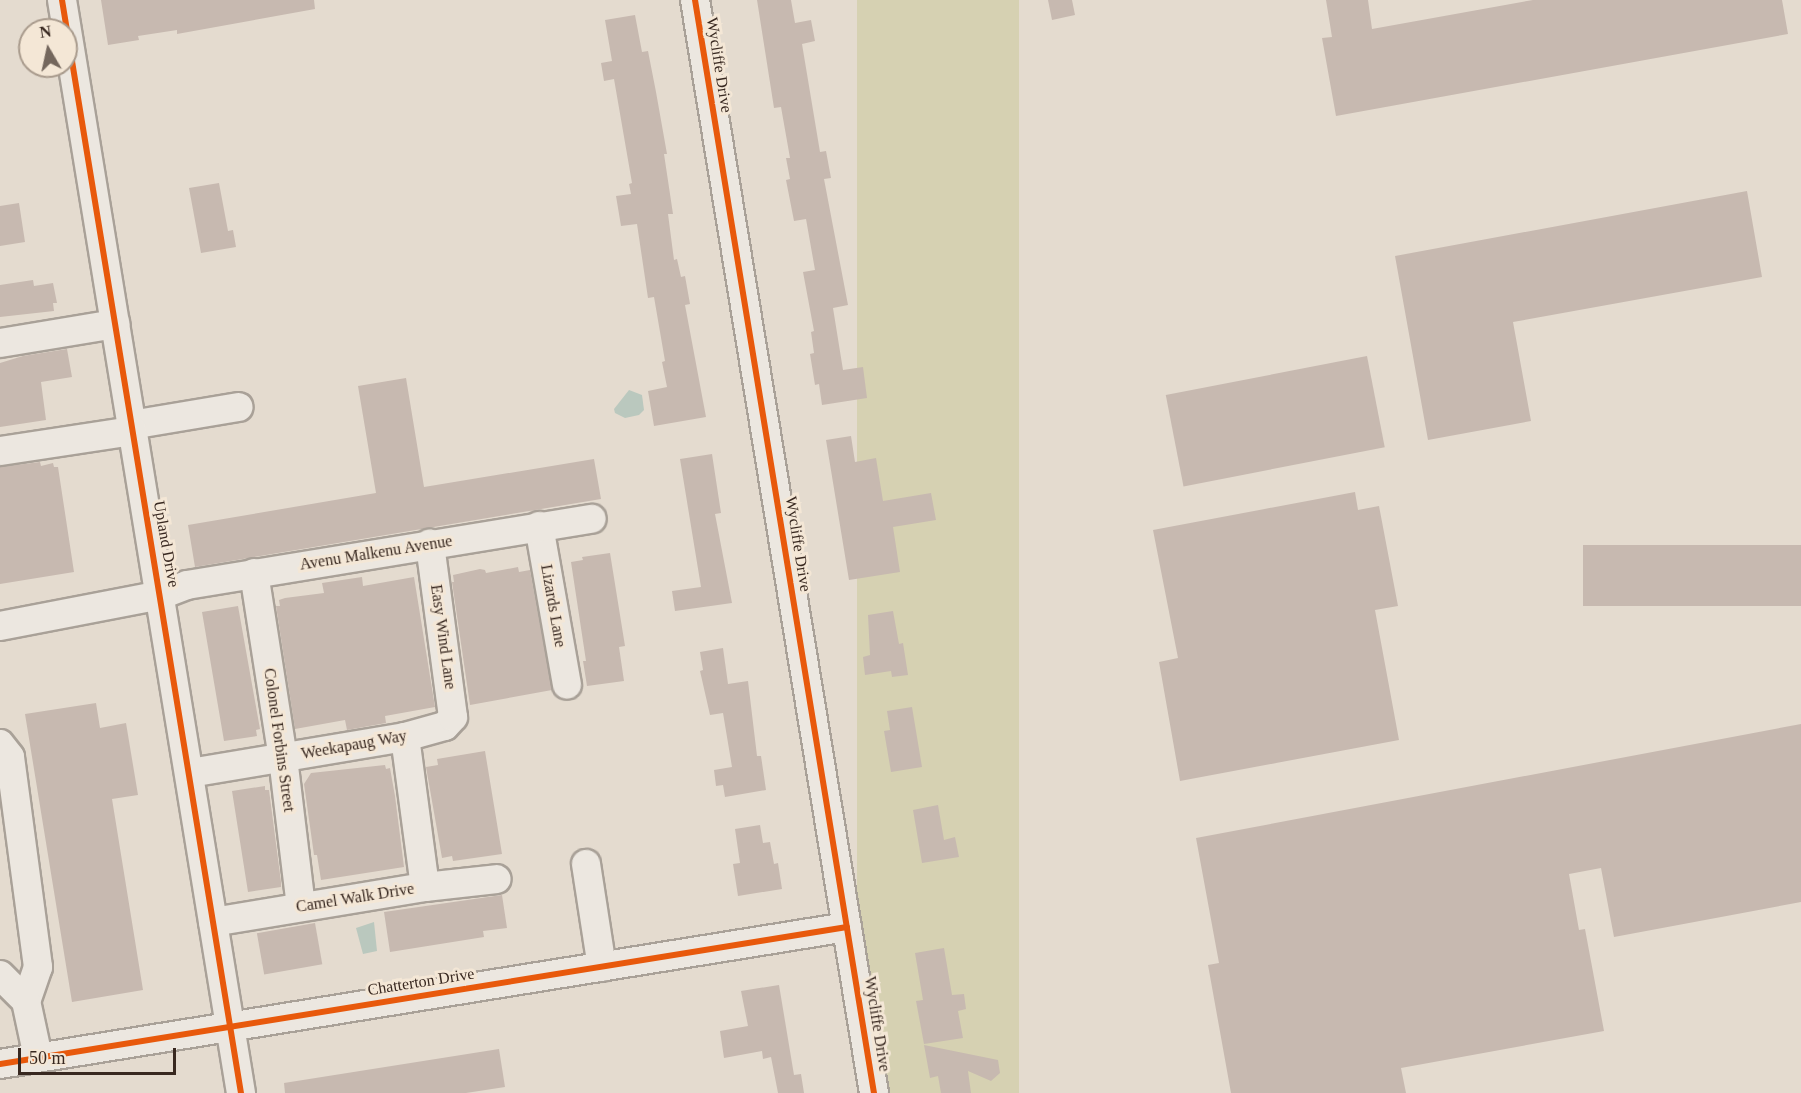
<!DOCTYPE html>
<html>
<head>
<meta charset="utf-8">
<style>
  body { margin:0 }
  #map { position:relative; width:1801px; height:1093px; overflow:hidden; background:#e4dbcf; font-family:"Times New Roman",serif }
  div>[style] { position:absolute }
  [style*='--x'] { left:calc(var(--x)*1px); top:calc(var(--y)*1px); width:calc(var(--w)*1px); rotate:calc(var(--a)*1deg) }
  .green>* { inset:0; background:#d6d1b2; transform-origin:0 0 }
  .water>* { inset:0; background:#bac8be }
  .building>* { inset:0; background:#c7b9b0; transform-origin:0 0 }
  .roads { filter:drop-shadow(2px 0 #a9a198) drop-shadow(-2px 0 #a9a198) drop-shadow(0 2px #a9a198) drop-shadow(0 -2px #a9a198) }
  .minor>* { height:28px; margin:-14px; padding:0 14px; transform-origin:14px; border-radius:14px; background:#ece7e0 }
  .cycleway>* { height:6px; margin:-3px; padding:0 3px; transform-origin:3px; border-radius:3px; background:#e8590c }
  span { translate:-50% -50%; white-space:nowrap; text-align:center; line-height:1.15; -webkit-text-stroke:6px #f4e7d6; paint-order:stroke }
  .street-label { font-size:16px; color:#382820 }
  .north { position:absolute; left:18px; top:18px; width:60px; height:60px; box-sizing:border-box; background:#f4e7d6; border:2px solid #a99b8d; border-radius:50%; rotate:351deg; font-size:16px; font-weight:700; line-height:24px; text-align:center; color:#382820 }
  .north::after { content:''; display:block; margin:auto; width:21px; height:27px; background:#74675d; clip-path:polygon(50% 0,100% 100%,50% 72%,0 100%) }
  .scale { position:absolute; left:18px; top:1048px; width:158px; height:27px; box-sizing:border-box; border:3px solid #382820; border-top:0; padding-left:8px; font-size:18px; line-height:21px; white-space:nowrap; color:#382820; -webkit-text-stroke:4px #f4e7d6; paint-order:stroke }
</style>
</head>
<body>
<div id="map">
  <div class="green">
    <div style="left:857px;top:0;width:162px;height:1108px"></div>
  </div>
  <div class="water">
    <div style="clip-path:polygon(629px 390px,642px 395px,644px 410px,639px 415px,625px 418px,615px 413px,614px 409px)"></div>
    <div style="clip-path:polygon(374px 922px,377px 951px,363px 954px,356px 928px)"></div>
  </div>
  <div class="building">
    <div style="clip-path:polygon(101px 0,314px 0,315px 9px,177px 34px,177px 30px,138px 36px,139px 40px,108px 45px)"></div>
    <div style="clip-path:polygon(757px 0,791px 0,795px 23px,811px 20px,815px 41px,802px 44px,820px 152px,826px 151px,831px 178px,824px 179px,848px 305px,833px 308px,843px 370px,863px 367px,867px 398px,822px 405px,819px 384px,815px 385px,810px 354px,814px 353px,811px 332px,814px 331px,803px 272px,815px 270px,806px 219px,794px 221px,786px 180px,790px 179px,786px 158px,790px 158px,781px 107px,774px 108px)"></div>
    <div style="clip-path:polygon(1048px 0,1072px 0,1075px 15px,1052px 20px)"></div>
    <div style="clip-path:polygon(1326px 0,1368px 0,1372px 29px,1533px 0,1782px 0,1788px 34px,1336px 116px,1322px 38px,1332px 37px)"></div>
    <div style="clip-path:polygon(635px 15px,642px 52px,648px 51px,656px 92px,667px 154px,664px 154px,673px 214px,668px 214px,674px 260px,677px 259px,681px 277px,685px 276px,690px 304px,685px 305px,706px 417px,654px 426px,648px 391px,667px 387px,662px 362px,665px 361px,654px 297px,648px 298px,637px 224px,621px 226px,616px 196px,631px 194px,629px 184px,632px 183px,614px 79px,604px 81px,601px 63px,612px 61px,605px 20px)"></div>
    <div style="clip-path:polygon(219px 183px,228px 231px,233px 230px,236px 247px,201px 253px,189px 188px)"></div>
    <div style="clip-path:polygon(1747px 191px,1762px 277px,1513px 322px,1531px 421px,1428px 440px,1395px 256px)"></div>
    <div style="clip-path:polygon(19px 203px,25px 242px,0 246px,0 206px)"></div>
    <div style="clip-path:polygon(33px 280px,34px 286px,53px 283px,57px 303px,53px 303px,54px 311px,0 317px,0 285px)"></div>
    <div style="clip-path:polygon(67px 349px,72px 377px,41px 382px,46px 420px,0 427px,0 363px,23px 356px)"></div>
    <div style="left:1367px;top:356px;width:93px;height:205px;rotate:79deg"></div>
    <div style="clip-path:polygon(406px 378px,424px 487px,594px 459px,601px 499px,195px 567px,188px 525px,376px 493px,358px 386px)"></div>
    <div style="clip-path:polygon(851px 436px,855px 462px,876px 458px,883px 501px,931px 493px,936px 520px,893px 527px,900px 572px,849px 580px,826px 440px)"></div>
    <div style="clip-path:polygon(712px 454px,721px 513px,715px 514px,732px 603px,675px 611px,672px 591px,701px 587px,680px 459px)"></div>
    <div style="clip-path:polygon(40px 462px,41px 466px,53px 463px,54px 467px,58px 467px,74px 572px,0 584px,0 467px)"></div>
    <div style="clip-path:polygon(1355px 492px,1358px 510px,1379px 506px,1398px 606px,1375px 610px,1399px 740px,1180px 781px,1159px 662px,1178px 658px,1153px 530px)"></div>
    <div style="left:1801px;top:545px;width:61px;height:218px;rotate:90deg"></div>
    <div style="clip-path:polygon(610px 553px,625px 646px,619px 647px,624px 681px,587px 686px,583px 661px,586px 661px,571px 562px,583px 560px,582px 557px)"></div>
    <div style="clip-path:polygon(518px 567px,519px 572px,530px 570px,552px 690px,470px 705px,452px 582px,454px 582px,453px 575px,480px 569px,485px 570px,486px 573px)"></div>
    <div style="clip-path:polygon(362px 577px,363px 586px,414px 577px,435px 707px,385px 716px,386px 723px,347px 730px,345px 720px,295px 729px,276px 606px,280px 606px,279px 600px,285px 598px,324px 593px,322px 583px)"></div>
    <div style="clip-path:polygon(238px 606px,260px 729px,256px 730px,257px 736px,224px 741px,202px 612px)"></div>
    <div style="clip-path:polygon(893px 611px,899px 644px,903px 643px,908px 675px,892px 677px,891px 671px,865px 675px,863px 657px,870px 655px,868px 615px)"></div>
    <div style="clip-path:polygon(723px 648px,728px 684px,748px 681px,757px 756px,761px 756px,766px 790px,725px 797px,723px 785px,716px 786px,714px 770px,732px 767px,723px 713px,710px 715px,700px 671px,703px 670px,700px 652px)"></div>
    <div style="clip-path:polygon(96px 703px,100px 728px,126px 723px,138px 795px,112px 799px,143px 990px,72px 1002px,25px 714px)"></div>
    <div style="clip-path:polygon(912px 707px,922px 767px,891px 772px,884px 731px,890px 730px,887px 711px)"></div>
    <div style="clip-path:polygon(1801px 724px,1801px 902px,1614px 937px,1601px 868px,1569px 874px,1579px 930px,1585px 929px,1604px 1031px,1401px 1068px,1406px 1093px,1231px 1093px,1208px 965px,1219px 963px,1196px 838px)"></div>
    <div style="clip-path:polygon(485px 751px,502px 854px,453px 861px,452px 856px,442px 858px,426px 767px,438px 765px,437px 759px)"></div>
    <div style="clip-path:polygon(385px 765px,386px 769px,390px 768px,395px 796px,404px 867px,321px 880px,317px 855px,314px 855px,304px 784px,311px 773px)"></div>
    <div style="clip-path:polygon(265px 786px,265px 790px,269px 790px,281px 882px,281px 887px,248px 892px,232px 791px)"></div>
    <div style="clip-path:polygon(938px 805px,944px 840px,955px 837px,959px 857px,922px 863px,913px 810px)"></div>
    <div style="clip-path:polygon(760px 825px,763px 843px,770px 842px,774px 864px,778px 863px,782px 889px,738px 896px,733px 864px,740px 863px,735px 829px)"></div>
    <div style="clip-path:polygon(502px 895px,507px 928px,483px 931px,484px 937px,390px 952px,384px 912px)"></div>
    <div style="left:315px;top:923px;width:42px;height:59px;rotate:80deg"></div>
    <div style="clip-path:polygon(944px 948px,952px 995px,964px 994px,966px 1009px,958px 1011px,963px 1038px,924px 1044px,916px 1001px,923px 1000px,915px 953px)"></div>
    <div style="clip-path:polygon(779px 985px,794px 1075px,801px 1074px,804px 1093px,778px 1093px,771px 1057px,763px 1059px,762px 1051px,724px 1058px,720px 1031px,748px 1026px,741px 991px)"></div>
    <div style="clip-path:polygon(924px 1045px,998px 1060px,1000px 1073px,991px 1081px,968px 1071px,971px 1093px,941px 1093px,938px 1076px,930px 1078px)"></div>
    <div style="clip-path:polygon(499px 1049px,505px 1087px,466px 1093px,285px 1093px,284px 1083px)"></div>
  </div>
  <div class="roads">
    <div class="minor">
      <div style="--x:62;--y:0;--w:1108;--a:80.7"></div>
      <div style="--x:695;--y:0;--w:1108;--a:80.7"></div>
      <div style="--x:0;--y:343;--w:117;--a:-9.4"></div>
      <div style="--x:131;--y:425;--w:109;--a:-9.5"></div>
      <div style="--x:0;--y:451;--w:134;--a:-8.6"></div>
      <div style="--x:539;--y:526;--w:161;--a:80"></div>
      <div style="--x:254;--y:573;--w:187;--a:81.1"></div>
      <div style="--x:283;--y:758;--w:150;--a:83.1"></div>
      <div style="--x:0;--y:626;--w:164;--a:-10.9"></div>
      <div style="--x:161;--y:595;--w:28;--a:-21"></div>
      <div style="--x:187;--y:585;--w:410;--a:-9.3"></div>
      <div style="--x:405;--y:737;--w:151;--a:82.4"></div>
      <div style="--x:0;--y:744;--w:16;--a:52"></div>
      <div style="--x:10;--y:757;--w:212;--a:82.4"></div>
      <div style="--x:38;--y:967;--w:36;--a:109"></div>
      <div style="--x:26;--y:1001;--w:57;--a:77.9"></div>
      <div style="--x:190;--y:773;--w:218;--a:-9.5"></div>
      <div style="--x:405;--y:737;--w:41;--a:-15.4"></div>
      <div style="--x:445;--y:726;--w:12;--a:-48"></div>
      <div style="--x:453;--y:717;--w:175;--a:-97.6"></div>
      <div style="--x:586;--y:864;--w:104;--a:81.2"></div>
      <div style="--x:213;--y:922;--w:215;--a:-9.4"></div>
      <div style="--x:425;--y:887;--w:72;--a:-6.3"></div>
      <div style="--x:0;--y:975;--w:37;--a:45"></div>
      <div style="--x:0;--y:1064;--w:858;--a:-9.19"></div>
    </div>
  </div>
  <div class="cycleway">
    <div style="--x:62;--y:0;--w:1108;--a:80.7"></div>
    <div style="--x:695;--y:0;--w:1108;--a:80.7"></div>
    <div style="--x:0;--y:1064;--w:858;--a:-9.19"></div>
  </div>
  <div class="street-label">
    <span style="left:719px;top:65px;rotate:81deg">Wycliffe Drive</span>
    <span style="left:166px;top:544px;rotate:80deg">Upland Drive</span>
    <span style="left:798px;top:544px;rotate:81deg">Wycliffe Drive</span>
    <span style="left:376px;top:553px;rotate:-9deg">Avenu Malkenu Avenue</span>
    <span style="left:553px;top:606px;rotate:80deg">Lizards Lane</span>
    <span style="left:443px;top:637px;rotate:82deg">Easy Wind Lane</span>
    <span style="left:279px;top:740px;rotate:82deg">Colonel Forbins Street</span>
    <span style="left:354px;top:745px;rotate:-10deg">Weekapaug Way</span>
    <span style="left:355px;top:898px;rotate:-9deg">Camel Walk Drive</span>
    <span style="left:421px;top:982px;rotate:-9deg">Chatterton Drive</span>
    <span style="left:877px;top:1024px;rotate:81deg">Wycliffe Drive</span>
  </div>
  <div class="north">N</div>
  <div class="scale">50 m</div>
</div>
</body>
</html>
